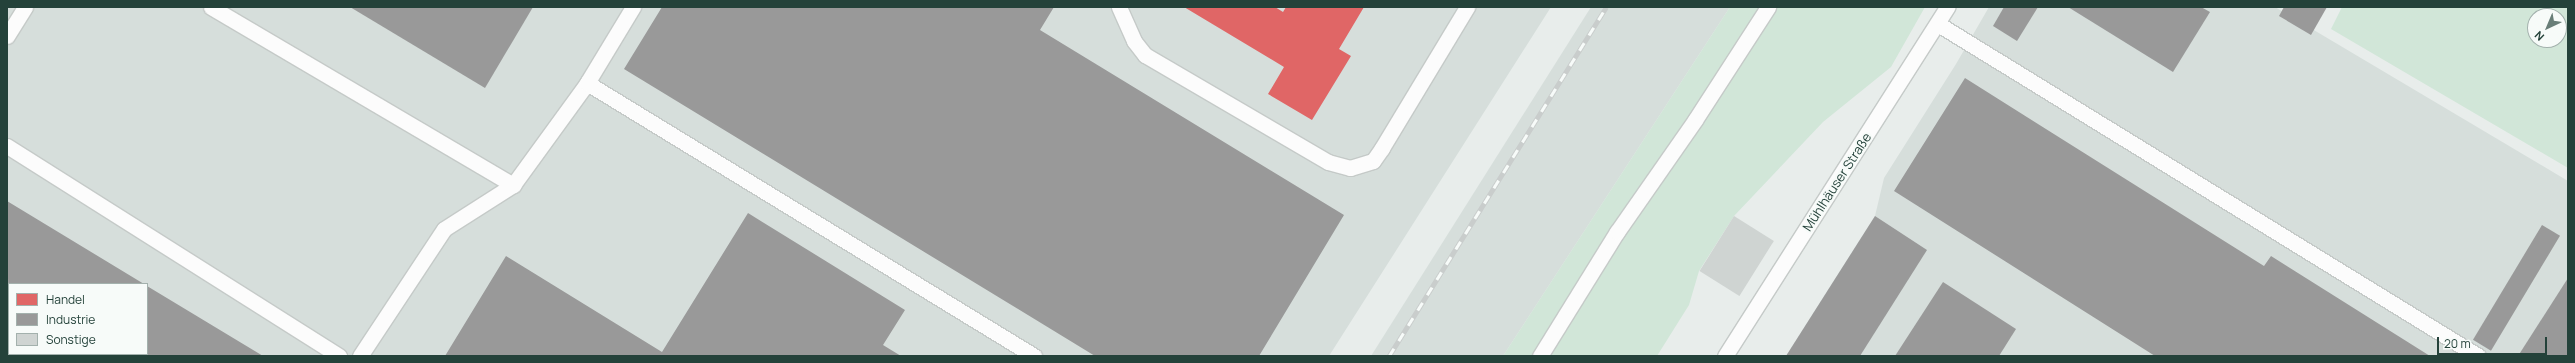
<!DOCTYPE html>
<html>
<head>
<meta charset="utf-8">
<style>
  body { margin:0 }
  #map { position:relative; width:2575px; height:363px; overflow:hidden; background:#e8edeb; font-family:Manrope,sans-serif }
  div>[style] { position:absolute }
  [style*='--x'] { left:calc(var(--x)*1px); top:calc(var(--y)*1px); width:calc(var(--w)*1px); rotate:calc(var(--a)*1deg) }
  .built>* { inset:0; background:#d6dedb }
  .green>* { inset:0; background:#d1e6d8 }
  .shops>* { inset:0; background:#e06666 }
  .industry>* { inset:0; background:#999; transform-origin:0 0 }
  .building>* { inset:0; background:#cfd4d2; transform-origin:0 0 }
  .roads { filter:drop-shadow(1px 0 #c5cac8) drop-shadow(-1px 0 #c5cac8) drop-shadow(0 1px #c5cac8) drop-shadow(0 -1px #c5cac8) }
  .lane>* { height:15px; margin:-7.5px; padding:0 7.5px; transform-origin:7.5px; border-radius:7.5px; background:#fcfcfc }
  .rail>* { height:4.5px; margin-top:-2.25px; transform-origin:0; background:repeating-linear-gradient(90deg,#f7fbf9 0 9px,#c9cdcc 0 18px); box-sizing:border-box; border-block:1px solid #c9cdcc }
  span { translate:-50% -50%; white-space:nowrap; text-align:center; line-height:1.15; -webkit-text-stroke:4px #f7fbf9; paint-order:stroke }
  .street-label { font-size:13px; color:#24423a }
  .frame { position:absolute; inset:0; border:8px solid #24423a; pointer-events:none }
  .legend { position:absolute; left:8px; top:283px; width:140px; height:72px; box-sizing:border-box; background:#f7fbf9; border:1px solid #a3b1ad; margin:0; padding:5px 7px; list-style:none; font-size:12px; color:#24423a }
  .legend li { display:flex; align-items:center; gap:8px; height:20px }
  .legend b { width:20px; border:1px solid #a3b1ad }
  .north { position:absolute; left:2527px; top:8px; width:40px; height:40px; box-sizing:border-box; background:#f7fbf9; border:1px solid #a3b1ad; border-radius:50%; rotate:224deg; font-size:11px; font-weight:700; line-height:16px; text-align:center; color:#24423a }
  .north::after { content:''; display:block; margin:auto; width:14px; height:18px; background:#697e78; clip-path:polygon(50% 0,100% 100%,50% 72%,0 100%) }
  .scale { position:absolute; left:2437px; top:337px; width:110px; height:18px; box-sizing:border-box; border:2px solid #24423a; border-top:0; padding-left:5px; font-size:12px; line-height:14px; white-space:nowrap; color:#24423a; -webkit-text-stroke:3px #f7fbf9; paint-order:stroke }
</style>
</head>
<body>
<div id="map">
  <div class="built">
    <div style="clip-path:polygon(evenodd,7px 7px,1551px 7px,1329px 356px,7px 356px,7px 7px,9px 284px,147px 284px,147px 354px,9px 354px,9px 284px)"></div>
    <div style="clip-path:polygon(1591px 7px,1730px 7px,1503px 356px,1371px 356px)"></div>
    <div style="clip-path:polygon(1989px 7px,2275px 7px,2568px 181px,2568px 356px,1786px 356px,1875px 216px,1884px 178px,1956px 64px)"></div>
  </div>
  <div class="green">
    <div style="clip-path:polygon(1730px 7px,1925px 7px,1891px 67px,1823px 122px,1734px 216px,1699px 271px,1689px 305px,1657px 356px,1503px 356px)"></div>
    <div style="clip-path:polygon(evenodd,2342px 7px,2568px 7px,2568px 168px,2331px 29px,2342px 7px,2535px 16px,2559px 16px,2559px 40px,2535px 40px,2535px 16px)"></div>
  </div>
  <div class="shops">
    <div style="clip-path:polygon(1184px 7px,1275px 7px,1283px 12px,1286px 7px,1364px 7px,1339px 49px,1351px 56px,1312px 120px,1268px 94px,1284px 67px)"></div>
  </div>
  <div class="industry">
    <div style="clip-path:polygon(350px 7px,533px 7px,485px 88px)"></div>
    <div style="clip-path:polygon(662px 7px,1054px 7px,1040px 30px,1344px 215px,1259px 356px,1095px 356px,624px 69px)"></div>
    <div style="clip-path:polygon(2004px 7px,2038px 7px,2017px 41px,1993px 26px)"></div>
    <div style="clip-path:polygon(2068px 7px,2201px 7px,2210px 12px,2173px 72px)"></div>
    <div style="clip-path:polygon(2284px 7px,2327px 7px,2311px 35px,2279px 16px)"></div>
    <div style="clip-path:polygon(1965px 78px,2264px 266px,2271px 256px,2430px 356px,2155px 356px,1894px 191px)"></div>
    <div style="clip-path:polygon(7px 201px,144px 284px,9px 284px,9px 352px)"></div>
    <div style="clip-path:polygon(748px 213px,905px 310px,883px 345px,901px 356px,445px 356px,506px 256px,662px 352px)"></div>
    <div style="clip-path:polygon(1875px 216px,1927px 250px,1860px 356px,1786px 356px)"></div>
    <div style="left:2542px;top:225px;width:21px;height:134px;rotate:31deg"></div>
    <div style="clip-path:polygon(2568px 278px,2568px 356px,2518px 356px)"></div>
    <div style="clip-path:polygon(1943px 282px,2016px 329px,1999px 356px,1895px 356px)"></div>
    <div style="clip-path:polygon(147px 286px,263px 356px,12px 354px,147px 354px)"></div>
  </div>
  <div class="building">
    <div style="left:1734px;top:216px;width:47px;height:65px;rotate:32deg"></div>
  </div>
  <div class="roads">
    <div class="lane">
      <div style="--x:211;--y:7;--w:351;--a:30.5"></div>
      <div style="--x:1119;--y:7;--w:37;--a:66"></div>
      <div style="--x:1134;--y:41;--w:18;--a:52"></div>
      <div style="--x:1145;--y:55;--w:212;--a:30.3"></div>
      <div style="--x:1328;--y:162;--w:23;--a:15"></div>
      <div style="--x:1350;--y:168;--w:24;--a:-17"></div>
      <div style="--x:1373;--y:161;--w:16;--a:-55"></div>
      <div style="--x:1382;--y:148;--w:165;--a:-58.9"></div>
      <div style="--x:1938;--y:24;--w:634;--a:31.58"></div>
      <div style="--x:7;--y:36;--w:34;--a:-58"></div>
      <div style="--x:587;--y:83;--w:524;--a:31.41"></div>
      <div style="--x:7;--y:146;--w:393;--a:32.3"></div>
      <div style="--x:360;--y:356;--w:152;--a:-56.5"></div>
      <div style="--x:444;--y:229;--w:82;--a:-32.5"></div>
      <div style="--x:513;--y:185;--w:126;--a:-54"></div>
      <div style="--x:587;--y:83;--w:89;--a:-58.8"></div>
      <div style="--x:1540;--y:356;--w:146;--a:-58.2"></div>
      <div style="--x:1617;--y:232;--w:136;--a:-55.1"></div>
      <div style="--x:1695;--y:120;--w:135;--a:-57.1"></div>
      <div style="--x:1725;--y:356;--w:414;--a:-57.5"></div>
    </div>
  </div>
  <div class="rail">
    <div style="--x:1389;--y:356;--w:411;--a:-58.1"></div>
  </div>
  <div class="street-label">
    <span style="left:1837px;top:182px;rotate:-57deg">Mühlhäuser Straße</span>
  </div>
  <div class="frame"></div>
  <ul class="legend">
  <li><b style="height:11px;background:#e06666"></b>Handel</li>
  <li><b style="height:11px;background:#999"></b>Industrie</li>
  <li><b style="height:11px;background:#cfd4d2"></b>Sonstige</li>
  </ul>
  <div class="north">N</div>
  <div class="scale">20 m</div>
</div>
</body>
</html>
